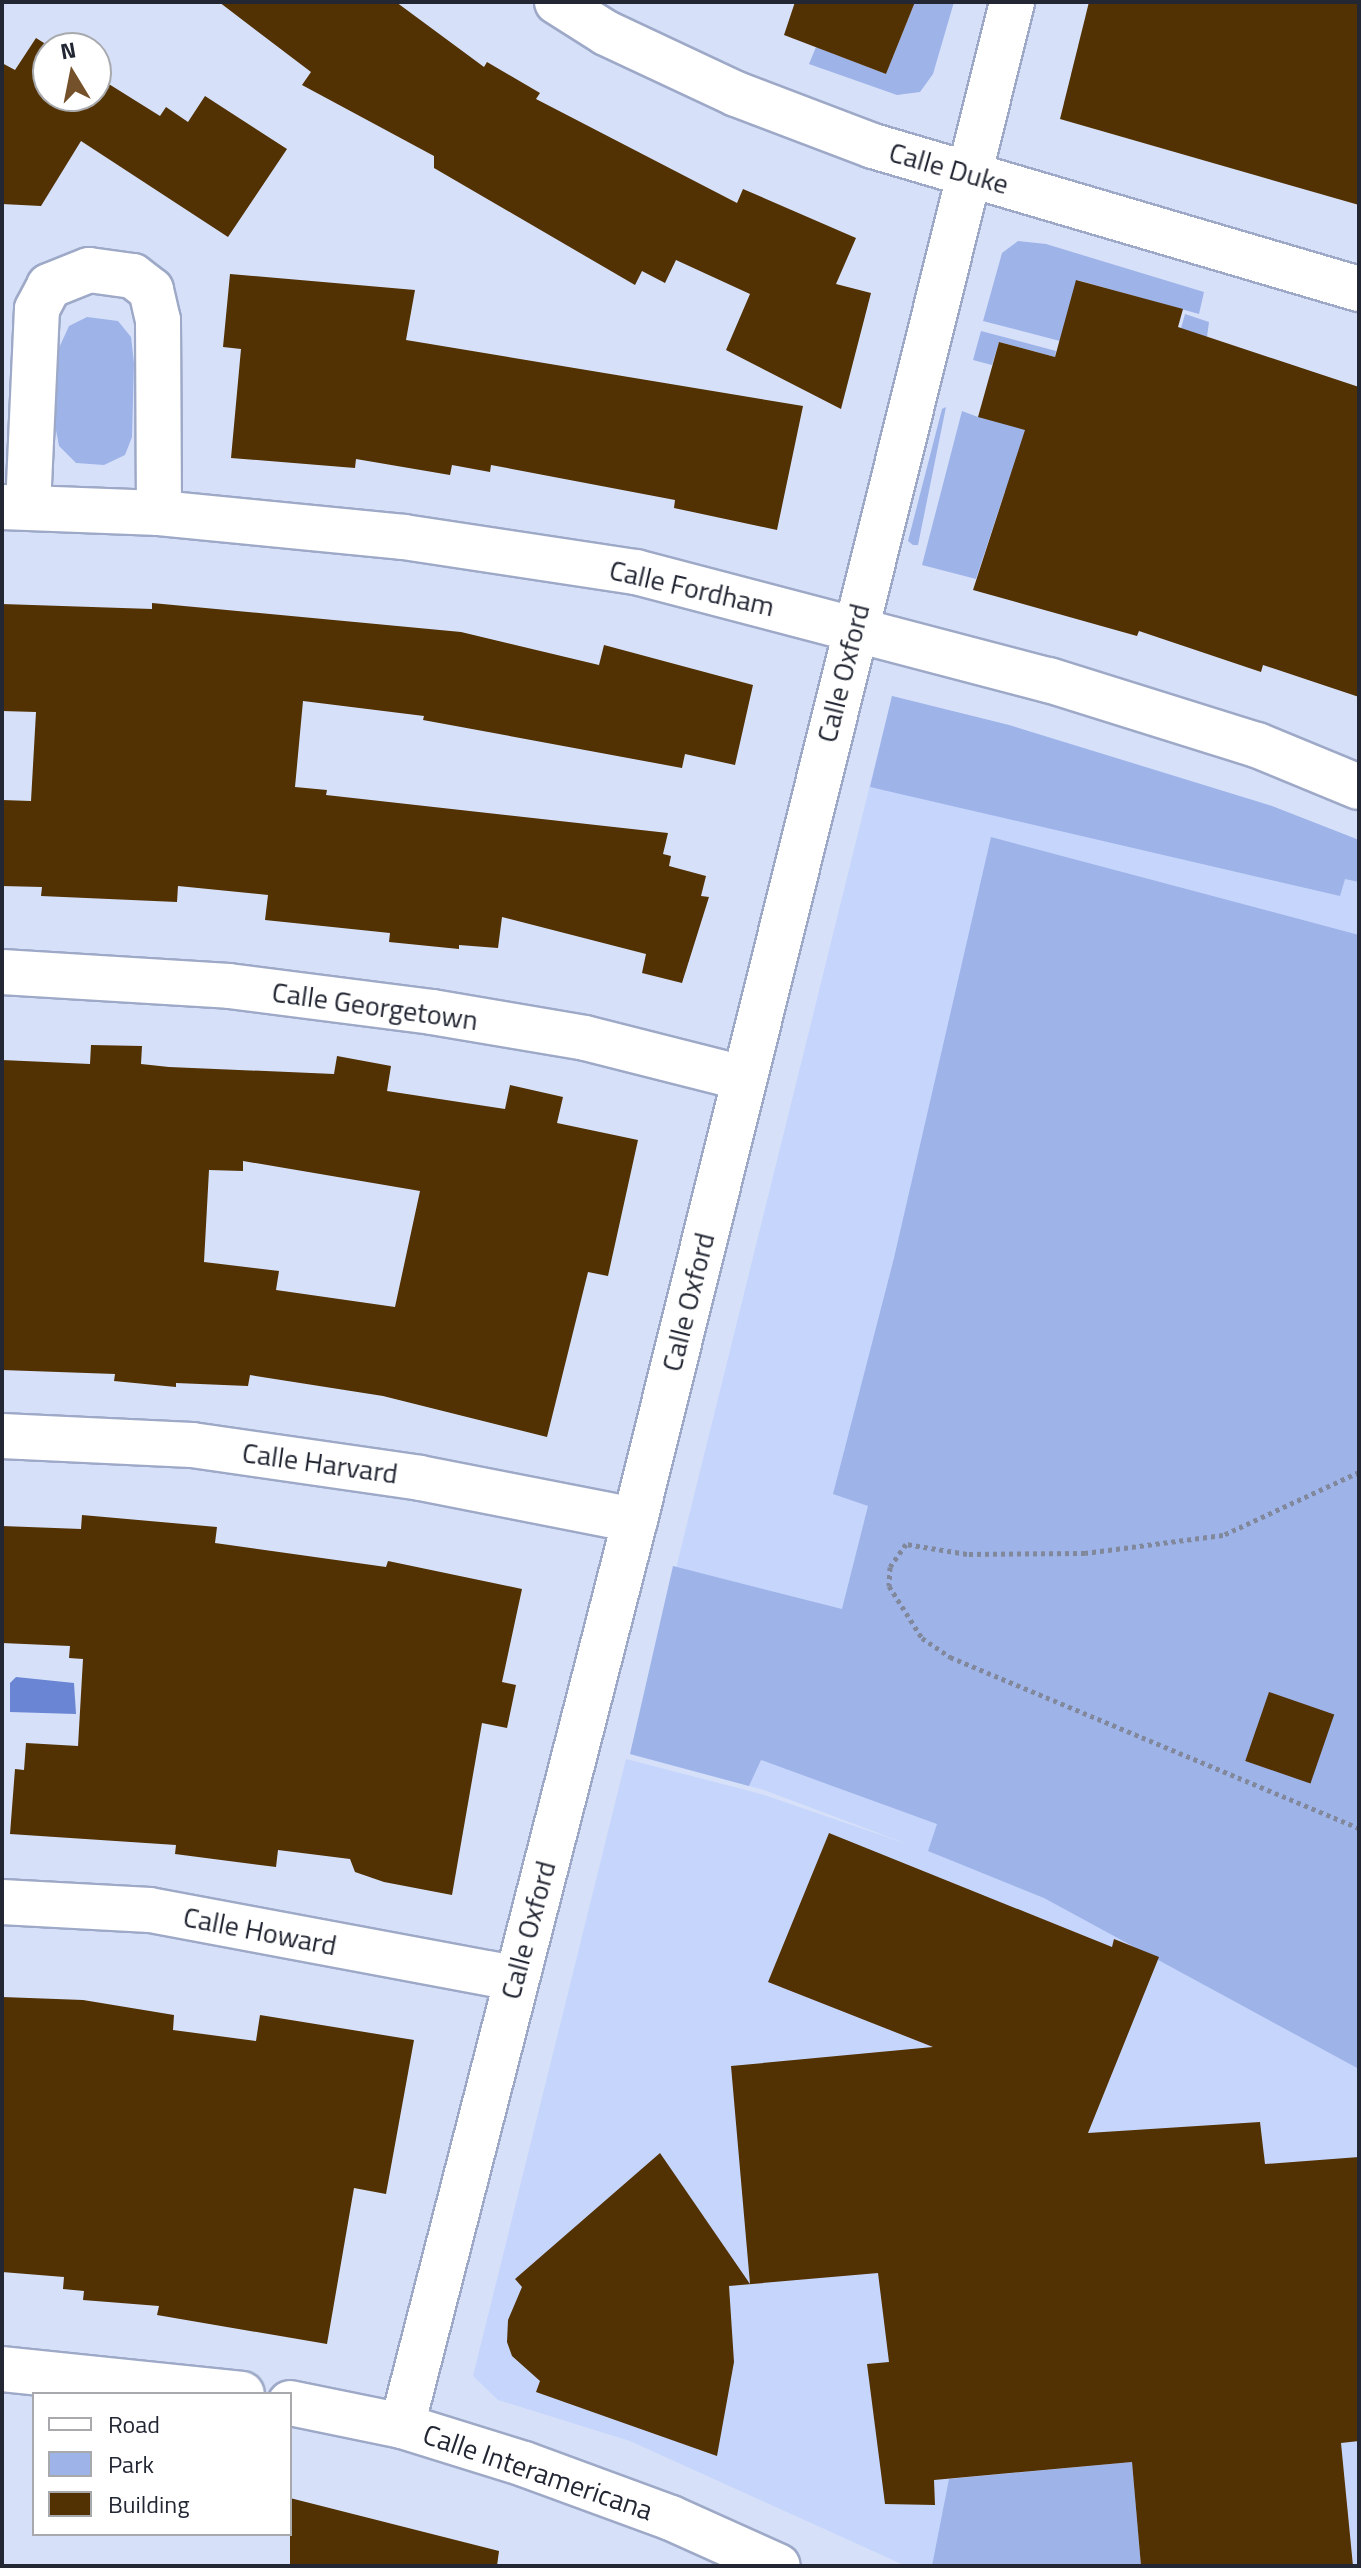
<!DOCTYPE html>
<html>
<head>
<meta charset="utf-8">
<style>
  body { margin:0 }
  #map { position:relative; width:1361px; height:2568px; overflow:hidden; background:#d6e0f9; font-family:"Titillium Web",sans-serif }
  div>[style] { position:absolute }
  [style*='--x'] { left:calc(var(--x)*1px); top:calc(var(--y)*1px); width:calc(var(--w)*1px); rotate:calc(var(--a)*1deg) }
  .built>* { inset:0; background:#c6d5fb }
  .green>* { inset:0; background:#9eb3e8 }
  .water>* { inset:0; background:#6985d3 }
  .building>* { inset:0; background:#523103; transform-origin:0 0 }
  .path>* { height:5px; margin-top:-2.5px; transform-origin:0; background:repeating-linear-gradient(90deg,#81889b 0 4px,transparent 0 8px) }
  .roads { filter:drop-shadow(2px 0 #9da9c7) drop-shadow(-2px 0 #9da9c7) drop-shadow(0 2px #9da9c7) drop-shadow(0 -2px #9da9c7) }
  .minor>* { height:44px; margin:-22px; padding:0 22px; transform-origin:22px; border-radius:22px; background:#fff }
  span { translate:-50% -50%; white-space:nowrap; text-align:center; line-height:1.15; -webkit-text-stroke:8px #fff; paint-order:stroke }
  .street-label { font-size:28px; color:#232733 }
  .frame { position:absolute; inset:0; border:4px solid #232733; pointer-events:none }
  .legend { position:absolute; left:32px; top:2392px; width:260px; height:144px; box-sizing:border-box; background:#fff; border:2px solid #a7a9ad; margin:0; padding:10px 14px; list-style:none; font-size:24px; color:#232733 }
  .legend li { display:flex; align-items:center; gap:16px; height:40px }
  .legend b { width:40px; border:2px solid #a7a9ad }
  .north { position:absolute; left:32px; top:32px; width:80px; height:80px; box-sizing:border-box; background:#fff; border:2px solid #a7a9ad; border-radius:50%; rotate:350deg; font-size:22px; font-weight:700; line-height:32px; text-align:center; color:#232733 }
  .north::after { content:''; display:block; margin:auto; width:28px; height:36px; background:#74512a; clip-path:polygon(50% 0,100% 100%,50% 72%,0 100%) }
</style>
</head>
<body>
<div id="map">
  <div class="built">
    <div style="clip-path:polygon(892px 696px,1009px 725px,1272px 806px,1359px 840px,1359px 2566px,906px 2566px,630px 2441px,498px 2400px,473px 2376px,626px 1759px,761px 1794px,910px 1845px,764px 1790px,630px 1754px)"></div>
  </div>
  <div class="green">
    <div style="clip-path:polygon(915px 2px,954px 2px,933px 74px,920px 92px,897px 95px,809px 64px,816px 47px,886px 74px)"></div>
    <div style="clip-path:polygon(1018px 241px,1046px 244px,1204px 292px,1199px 314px,1077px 280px,1060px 341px,983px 321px,1002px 253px)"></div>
    <div style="clip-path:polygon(1185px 314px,1209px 322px,1207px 337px,1055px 503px,1005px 491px,976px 579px,922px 565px,962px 411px,978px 417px,1167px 378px)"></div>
    <div style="clip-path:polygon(87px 317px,118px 321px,131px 337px,134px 363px,132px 437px,125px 455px,104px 465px,76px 463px,59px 446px,55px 425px,59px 348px,69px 326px)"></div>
    <div style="clip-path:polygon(981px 331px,1056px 351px,1055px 357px,999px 342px,992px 365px,973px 360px)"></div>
    <div style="clip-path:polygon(946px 407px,918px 545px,913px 545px,908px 541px,942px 409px)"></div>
    <div style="clip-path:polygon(892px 696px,1009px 725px,1272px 806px,1359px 840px,1359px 882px,1345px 879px,1340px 896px,870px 787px)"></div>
    <div style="clip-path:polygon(991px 837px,1359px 935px,1359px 2069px,1044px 1898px,928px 1851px,937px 1824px,761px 1760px,749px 1786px,630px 1754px,673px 1566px,842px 1609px,868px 1506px,833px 1494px,894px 1258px)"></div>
    <div style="clip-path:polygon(1132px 2462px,1141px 2566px,932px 2566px,949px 2479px)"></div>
  </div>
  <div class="water">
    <div style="clip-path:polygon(16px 1677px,74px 1683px,76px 1714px,10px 1712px,10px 1683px)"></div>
  </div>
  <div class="building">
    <div style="clip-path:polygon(219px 2px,396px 2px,484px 67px,487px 62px,540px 93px,536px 99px,737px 203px,743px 189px,856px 238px,836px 284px,871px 293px,841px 409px,726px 350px,750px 294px,676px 260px,665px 283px,642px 271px,635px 285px,434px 168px,434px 156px,302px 85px,311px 72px)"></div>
    <div style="clip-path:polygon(795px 2px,915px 2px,886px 74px,784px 35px)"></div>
    <div style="clip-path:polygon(1089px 2px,1359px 2px,1359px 205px,1060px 119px)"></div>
    <div style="clip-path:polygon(36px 38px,52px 48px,48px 96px,96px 96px,96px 76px,160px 116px,166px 107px,188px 122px,205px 96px,287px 149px,228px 237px,81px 141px,41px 206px,2px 204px,2px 63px,15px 70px)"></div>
    <div style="clip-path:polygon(230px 274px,415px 290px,406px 340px,803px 406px,777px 530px,674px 508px,675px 500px,491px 465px,490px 472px,452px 465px,450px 475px,356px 459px,355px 468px,231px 458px,241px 349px,223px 347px)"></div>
    <div style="clip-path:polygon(1076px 280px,1183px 309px,1178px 327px,1359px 387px,1359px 697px,1263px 665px,1261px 672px,1139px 631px,1137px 636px,973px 590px,1025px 430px,978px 417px,999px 342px,1055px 357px)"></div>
    <div style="clip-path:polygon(152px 603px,461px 632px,599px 665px,604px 645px,753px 685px,735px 765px,685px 754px,682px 768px,423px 720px,424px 716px,303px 701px,295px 787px,327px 790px,326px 795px,668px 833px,663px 854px,671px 856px,669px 866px,706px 876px,701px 896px,709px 897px,682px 983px,642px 973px,646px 954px,502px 917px,498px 948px,459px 945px,459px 949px,389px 942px,390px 933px,265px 920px,268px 895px,178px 886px,177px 902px,41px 896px,42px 887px,2px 886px,2px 800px,31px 801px,36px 712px,2px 711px,2px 604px,152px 609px)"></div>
    <div style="clip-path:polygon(evenodd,91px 1045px,142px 1046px,141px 1064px,169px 1067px,334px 1074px,337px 1056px,391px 1066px,387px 1091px,505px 1109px,510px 1085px,563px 1097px,557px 1123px,638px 1140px,608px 1276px,588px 1272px,547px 1437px,383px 1396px,250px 1375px,248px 1386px,176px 1383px,176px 1387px,114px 1381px,115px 1374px,2px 1370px,2px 1060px,90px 1064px,91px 1045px,243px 1161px,420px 1191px,395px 1307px,276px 1290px,279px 1271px,204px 1262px,209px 1170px,243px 1171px,243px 1161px)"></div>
    <div style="clip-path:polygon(82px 1515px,217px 1527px,215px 1543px,386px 1567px,388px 1561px,522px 1589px,502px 1682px,516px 1685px,507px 1728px,482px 1723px,452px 1895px,384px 1882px,355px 1872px,350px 1859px,278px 1850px,276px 1867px,175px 1854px,176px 1845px,10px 1834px,15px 1769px,24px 1770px,26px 1743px,78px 1746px,83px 1659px,69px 1658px,70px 1646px,2px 1643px,2px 1526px,81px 1529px)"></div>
    <div style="left:1269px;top:1692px;width:69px;height:73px;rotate:19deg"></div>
    <div style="clip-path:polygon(829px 1833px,1112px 1947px,1114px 1939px,1159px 1957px,1088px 2133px,1260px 2122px,1265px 2164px,1359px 2157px,1359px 2441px,1341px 2443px,1353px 2566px,1141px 2566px,1132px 2462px,934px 2480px,935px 2505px,885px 2504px,867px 2364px,889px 2362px,878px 2273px,729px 2286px,734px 2362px,717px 2456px,536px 2392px,540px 2381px,512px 2356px,507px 2342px,508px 2320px,522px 2287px,515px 2279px,660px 2153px,750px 2284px,731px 2066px,933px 2047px,768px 1982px)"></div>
    <div style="clip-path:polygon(2px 1997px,83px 2000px,174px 2015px,173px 2030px,256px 2041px,260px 2015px,414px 2040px,386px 2194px,354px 2188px,327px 2344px,157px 2315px,159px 2306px,83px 2300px,84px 2291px,63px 2289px,64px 2277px,2px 2272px)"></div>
    <div style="clip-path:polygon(290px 2498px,499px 2551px,497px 2566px,290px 2566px)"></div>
  </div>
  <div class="path">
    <div style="--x:1359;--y:1472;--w:150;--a:155.1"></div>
    <div style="--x:1223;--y:1535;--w:139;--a:172.6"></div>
    <div style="--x:1085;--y:1553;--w:118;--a:179.5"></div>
    <div style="--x:967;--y:1554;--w:62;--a:-170.7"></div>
    <div style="--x:906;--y:1544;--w:28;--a:125"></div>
    <div style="--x:890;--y:1567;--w:19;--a:93"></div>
    <div style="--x:889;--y:1586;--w:62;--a:57.6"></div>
    <div style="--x:922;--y:1638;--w:34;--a:34"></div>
    <div style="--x:950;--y:1657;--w:443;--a:22.7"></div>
  </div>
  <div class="roads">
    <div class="minor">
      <div style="--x:557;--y:2;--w:58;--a:32.3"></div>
      <div style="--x:606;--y:33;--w:144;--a:25.1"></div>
      <div style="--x:736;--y:94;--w:147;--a:20.8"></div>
      <div style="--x:873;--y:146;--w:507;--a:16.4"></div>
      <div style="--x:2;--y:507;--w:157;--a:2.2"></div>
      <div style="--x:159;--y:513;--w:246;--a:5.6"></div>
      <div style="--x:404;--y:537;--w:235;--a:8.6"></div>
      <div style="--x:636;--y:572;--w:427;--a:14.7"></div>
      <div style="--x:1049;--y:680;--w:218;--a:17.4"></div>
      <div style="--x:1257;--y:745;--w:110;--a:22.4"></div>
      <div style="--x:28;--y:507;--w:198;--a:-87.4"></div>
      <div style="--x:37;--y:309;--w:26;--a:-62"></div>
      <div style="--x:49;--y:286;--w:43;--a:-21.8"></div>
      <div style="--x:89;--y:270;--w:44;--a:7.8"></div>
      <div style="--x:133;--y:276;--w:23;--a:38"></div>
      <div style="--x:151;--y:290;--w:31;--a:77"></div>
      <div style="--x:158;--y:320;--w:193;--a:89.7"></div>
      <div style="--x:2;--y:972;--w:227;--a:3.5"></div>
      <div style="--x:229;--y:986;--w:205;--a:7.3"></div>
      <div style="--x:432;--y:1012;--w:155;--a:9.6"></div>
      <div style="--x:585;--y:1038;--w:163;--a:14.2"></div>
      <div style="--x:2;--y:1436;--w:190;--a:2.7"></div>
      <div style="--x:192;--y:1445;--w:230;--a:8.2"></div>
      <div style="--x:420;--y:1478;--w:219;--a:11.1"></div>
      <div style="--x:2;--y:1902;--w:148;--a:3.1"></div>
      <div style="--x:150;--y:1910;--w:371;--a:10.6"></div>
      <div style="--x:2;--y:2369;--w:241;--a:5.9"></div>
      <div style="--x:290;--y:2403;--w:114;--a:11.6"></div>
      <div style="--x:402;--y:2426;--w:128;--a:17.3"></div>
      <div style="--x:524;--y:2464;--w:157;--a:20.2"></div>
      <div style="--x:671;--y:2518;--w:117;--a:24.2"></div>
      <div style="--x:402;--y:2426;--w:935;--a:-75.58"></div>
      <div style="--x:635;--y:1520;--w:1564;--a:-76.05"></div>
    </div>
  </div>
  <div class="street-label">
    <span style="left:949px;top:168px;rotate:16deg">Calle Duke</span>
    <span style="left:692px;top:588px;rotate:13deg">Calle Fordham</span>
    <span style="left:843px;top:673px;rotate:-76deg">Calle Oxford</span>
    <span style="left:375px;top:1006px;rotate:8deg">Calle Georgetown</span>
    <span style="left:688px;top:1302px;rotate:-76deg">Calle Oxford</span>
    <span style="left:320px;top:1463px;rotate:8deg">Calle Harvard</span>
    <span style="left:528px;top:1930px;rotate:-75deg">Calle Oxford</span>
    <span style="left:260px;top:1931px;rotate:11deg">Calle Howard</span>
    <span style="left:538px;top:2472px;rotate:19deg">Calle Interamericana</span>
  </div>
  <div class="frame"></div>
  <ul class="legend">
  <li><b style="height:10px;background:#fff"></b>Road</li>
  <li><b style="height:22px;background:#9eb3e8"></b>Park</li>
  <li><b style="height:22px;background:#523103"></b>Building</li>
  </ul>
  <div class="north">N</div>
</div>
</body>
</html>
